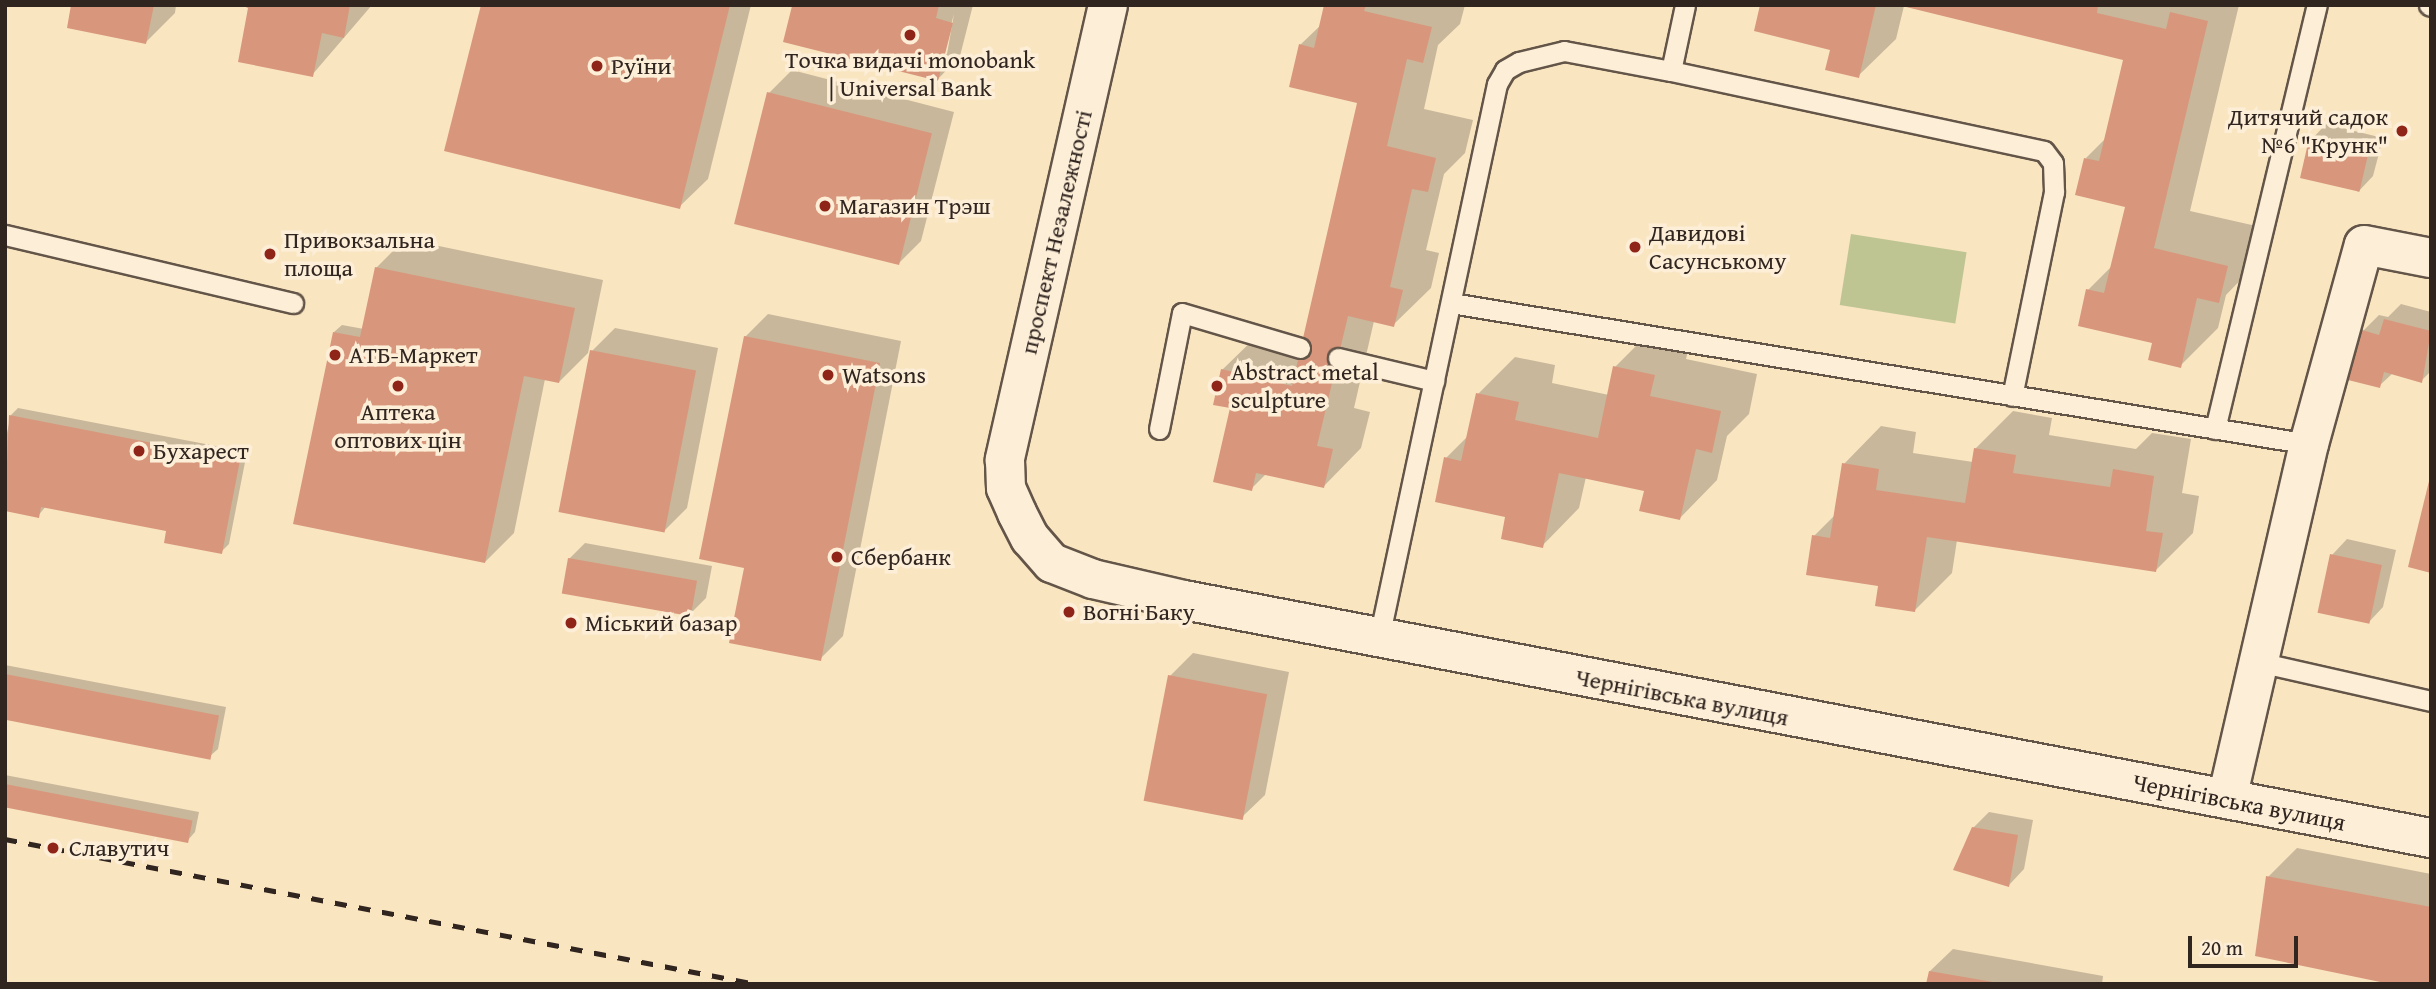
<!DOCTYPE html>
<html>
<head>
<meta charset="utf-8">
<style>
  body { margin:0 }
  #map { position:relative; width:2436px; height:989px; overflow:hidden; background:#fae5c1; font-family:"Gentium Book Plus",serif }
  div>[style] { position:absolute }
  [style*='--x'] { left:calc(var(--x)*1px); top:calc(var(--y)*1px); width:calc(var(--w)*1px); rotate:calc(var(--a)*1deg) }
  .green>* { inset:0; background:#bec593; transform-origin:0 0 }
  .shadow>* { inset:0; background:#0003 }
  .building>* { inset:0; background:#d8977c; transform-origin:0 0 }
  .roads { filter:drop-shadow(2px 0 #635548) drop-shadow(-2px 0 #635548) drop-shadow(0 2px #635548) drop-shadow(0 -2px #635548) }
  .service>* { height:19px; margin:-9.5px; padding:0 9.5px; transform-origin:9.5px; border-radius:9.5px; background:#fceed7 }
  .minor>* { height:38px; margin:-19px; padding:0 19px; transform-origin:19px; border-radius:19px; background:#fceed7 }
  .tertiary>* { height:38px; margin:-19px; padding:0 19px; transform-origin:19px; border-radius:19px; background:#fceed7 }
  .rail>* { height:5px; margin-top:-2.5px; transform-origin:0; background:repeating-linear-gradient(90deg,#312520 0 12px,transparent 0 24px) }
  .dots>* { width:19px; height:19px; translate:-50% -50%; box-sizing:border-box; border:4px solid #fceed7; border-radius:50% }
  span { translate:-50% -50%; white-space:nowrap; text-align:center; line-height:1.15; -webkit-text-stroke:7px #fceed7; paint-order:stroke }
  .poi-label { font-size:24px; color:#312520 }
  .left { translate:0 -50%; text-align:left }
  .right { translate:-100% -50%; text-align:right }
  .street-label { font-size:24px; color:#312520 }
  .frame { position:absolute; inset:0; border:7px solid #312520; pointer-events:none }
  .scale { position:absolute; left:2188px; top:936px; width:110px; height:32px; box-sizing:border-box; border:4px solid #312520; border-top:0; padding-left:9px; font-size:21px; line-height:24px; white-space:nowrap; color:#312520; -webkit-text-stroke:5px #fceed7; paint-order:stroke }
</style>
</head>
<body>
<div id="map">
  <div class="green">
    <div style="left:1851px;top:234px;width:117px;height:72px;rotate:9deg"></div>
  </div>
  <div class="shadow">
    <div style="clip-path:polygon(73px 5px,176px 5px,175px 13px,146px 42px)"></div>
    <div style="clip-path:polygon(244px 5px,372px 5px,312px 75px,251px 7px)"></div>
    <div style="clip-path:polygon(482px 5px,751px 5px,708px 179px,679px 207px)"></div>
    <div style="clip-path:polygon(evenodd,973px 5px,960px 56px,938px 79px,794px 6px,973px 5px,954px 14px,947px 54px,943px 54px,954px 14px)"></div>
    <div style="clip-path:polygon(1326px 5px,1465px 5px,1460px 24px,1438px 45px,1424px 109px,1473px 120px,1465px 153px,1444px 174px,1426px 250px,1439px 253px,1431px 288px,1393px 325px,1374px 321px,1354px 408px,1370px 412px,1361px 448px,1324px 486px,1267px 473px,1251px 489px,1222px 370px,1260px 333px,1303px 343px,1360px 101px,1300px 45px,1322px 24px)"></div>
    <div style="clip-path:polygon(1762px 5px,2239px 5px,2190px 211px,2265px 228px,2256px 264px,2226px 295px,2218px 328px,2180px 366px,2088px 290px,2113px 265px,2127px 206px,2086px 158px,2107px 137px,2125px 59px,1904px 6px,1896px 39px,1858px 76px,1832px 48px)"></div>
    <div style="clip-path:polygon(792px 70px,954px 112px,921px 241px,898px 264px,769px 93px)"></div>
    <div style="clip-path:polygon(2326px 124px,2383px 138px,2373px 176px,2358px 192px,2311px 140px)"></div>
    <div style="clip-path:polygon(405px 239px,603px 280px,588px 353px,559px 382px,545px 379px,514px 533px,485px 562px,334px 332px,342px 325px,364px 329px,376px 268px)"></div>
    <div style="clip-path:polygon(2401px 304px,2431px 312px,2431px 371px,2421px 381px,2393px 373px,2379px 386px,2363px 331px,2379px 315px,2388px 317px)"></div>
    <div style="clip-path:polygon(768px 314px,901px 341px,843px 636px,820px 659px,746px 567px,745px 337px)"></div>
    <div style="clip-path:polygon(615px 328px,718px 348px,687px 508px,664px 531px,592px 351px)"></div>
    <div style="clip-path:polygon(1652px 330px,1691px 338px,1686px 359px,1757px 374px,1749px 414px,1727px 436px,1717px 480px,1680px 518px,1646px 489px,1586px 477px,1579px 508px,1542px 546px,1446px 458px,1469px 435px,1478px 394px,1515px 357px,1555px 365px,1552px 383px,1609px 395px,1615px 367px)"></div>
    <div style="clip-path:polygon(18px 408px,247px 452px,229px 544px,221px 552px,168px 530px,46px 506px,38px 516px,5px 510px,5px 442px,11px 415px)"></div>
    <div style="clip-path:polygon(2013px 411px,2052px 418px,2049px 435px,2136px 449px,2152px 433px,2191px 439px,2182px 493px,2199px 496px,2193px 533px,2156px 570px,1957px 540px,1952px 573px,1915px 610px,1814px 536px,1836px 514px,1844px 464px,1881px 426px,1916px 432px,1913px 453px,1973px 462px,1975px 449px)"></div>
    <div style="clip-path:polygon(2347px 539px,2396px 550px,2383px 607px,2368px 623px,2332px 555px)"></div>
    <div style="clip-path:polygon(585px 543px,712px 566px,706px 598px,690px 614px,569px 559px)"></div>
    <div style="clip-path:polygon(1193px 653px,1289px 672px,1265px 795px,1242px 817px,1170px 676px)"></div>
    <div style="clip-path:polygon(5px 665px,226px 707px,218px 749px,210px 756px,5px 717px)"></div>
    <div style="clip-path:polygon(5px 775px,199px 812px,195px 832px,188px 840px,5px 805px)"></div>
    <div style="clip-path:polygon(1989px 812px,2033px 820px,2024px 869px,2009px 885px,1973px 828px)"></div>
    <div style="clip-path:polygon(2297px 848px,2431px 874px,2431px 984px,2268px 877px)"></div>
    <div style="clip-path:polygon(1953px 949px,2103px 976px,2102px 984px,1928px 984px,1930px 971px)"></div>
  </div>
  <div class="building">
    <div style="clip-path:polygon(71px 5px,154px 5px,146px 44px,67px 28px)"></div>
    <div style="clip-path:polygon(241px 5px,350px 5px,344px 38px,322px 33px,313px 77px,238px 62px,248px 8px)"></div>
    <div style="clip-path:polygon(481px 5px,730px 5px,680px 209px,444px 151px)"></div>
    <div style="clip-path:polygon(803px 5px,939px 5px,936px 18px,953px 23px,938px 81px,783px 42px,792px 6px)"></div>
    <div style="clip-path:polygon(1324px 5px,1366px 5px,1364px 11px,1432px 27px,1423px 63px,1407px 59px,1387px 146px,1436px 158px,1428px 192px,1412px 189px,1390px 287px,1403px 290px,1394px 327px,1348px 316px,1317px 446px,1333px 449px,1324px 488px,1256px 473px,1252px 491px,1213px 482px,1230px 408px,1213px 405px,1221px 369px,1292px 386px,1357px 103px,1289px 87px,1299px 44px,1314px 48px)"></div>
    <div style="clip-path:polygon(1760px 5px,1876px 5px,1859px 78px,1825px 70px,1830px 50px,1754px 31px)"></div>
    <div style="clip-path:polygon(1898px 5px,2098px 5px,2097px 13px,2166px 29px,2170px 12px,2208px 21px,2154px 248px,2228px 266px,2219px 303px,2197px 298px,2181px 368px,2148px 360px,2152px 343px,2078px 326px,2086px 289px,2104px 293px,2125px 207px,2075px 195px,2084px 158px,2099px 161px,2123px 60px)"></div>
    <div style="left:767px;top:92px;width:170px;height:136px;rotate:14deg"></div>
    <div style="left:2309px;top:139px;width:61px;height:40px;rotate:13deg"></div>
    <div style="clip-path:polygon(375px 267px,575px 308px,559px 383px,524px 376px,485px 563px,293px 524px,333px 332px,360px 337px)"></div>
    <div style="clip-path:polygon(2384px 319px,2431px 331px,2422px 383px,2384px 372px,2380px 388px,2348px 380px,2362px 330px,2379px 335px)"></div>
    <div style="clip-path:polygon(744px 336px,880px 363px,821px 661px,729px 643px,744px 568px,699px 559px)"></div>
    <div style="left:590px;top:350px;width:108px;height:165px;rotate:11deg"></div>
    <div style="clip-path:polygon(1613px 366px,1655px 375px,1650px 396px,1721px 411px,1712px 453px,1696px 449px,1680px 520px,1639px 511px,1644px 491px,1559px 473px,1543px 548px,1501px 539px,1505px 517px,1435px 502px,1444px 457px,1461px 461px,1476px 393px,1519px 402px,1515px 420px,1598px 438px)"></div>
    <div style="clip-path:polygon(9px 415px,240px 460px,222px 554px,164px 543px,166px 531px,41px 507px,39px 518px,5px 511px)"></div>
    <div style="clip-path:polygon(1974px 448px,2016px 455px,2013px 473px,2110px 487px,2113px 469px,2154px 476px,2146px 531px,2163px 533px,2156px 572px,1927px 537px,1915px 612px,1875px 606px,1878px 586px,1806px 575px,1812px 535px,1830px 538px,1842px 463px,1879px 469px,1876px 490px,1965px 503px)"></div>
    <div style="clip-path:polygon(2431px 473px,2431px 573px,2408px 567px)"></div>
    <div style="left:2330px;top:554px;width:53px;height:60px;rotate:12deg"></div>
    <div style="left:568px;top:558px;width:131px;height:36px;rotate:10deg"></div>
    <div style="left:5px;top:674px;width:218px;height:45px;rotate:11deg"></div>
    <div style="left:1168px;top:675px;width:101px;height:128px;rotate:11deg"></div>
    <div style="left:5px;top:784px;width:191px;height:23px;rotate:11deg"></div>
    <div style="clip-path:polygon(1972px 827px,2018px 835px,2009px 887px,1953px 870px)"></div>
    <div style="clip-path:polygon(2266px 876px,2431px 907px,2431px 984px,2390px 984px,2255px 956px)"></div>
    <div style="clip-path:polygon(1929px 971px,1993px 982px,1993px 984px,1926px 984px)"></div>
  </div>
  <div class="roads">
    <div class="service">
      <div style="--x:2429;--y:5;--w:2;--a:27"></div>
      <div style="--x:1671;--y:71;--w:381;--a:12.1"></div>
      <div style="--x:2044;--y:151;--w:15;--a:53"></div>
      <div style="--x:2053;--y:163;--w:29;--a:88"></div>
      <div style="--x:2054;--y:192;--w:208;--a:101.6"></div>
      <div style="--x:5;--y:235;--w:296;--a:13.3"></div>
      <div style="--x:1451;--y:303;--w:870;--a:9.33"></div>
      <div style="--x:1338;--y:358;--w:99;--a:13.5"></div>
      <div style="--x:1159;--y:429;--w:118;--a:-78.8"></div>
      <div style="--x:1182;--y:313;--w:123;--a:16.5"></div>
      <div style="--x:2215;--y:429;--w:436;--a:-76.5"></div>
      <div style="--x:1379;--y:638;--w:566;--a:-77.98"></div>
      <div style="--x:1497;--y:84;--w:16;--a:-60"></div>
      <div style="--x:1505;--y:70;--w:16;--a:-30"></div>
      <div style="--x:1519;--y:62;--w:46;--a:-13.7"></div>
      <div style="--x:1564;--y:51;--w:109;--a:10.6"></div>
      <div style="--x:1671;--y:71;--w:67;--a:-78"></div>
      <div style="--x:2259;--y:662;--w:176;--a:12.8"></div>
    </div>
    <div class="minor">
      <div style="--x:2227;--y:799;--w:364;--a:-77"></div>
      <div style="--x:2309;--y:444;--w:206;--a:-74.6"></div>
      <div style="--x:2364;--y:245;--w:68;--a:11"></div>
    </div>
    <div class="tertiary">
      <div style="--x:1108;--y:5;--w:467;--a:102.8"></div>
      <div style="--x:1005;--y:460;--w:28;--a:88"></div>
      <div style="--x:1006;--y:488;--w:27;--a:66"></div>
      <div style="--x:1017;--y:513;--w:28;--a:63"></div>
      <div style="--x:1030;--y:538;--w:33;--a:49"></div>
      <div style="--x:1052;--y:563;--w:44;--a:21.3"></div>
      <div style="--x:1093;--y:579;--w:93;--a:13"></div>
      <div style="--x:1184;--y:600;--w:1270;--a:10.81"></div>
    </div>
  </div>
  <div class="rail">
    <div style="--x:5;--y:839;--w:765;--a:10.93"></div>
  </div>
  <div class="dots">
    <div style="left:910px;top:35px;background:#8f2418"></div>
    <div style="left:597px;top:66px;background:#8f2418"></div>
    <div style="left:2402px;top:131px;background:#8f2418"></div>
    <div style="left:825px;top:206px;background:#8f2418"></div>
    <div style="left:1635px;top:247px;background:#8f2418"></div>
    <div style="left:270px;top:254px;background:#8f2418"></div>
    <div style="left:335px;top:355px;background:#8f2418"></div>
    <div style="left:828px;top:375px;background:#8f2418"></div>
    <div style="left:398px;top:386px;background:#8f2418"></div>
    <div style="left:1217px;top:386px;background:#8f2418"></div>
    <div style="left:139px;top:451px;background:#8f2418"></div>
    <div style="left:837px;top:557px;background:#8f2418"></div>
    <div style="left:1069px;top:612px;background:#8f2418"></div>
    <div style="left:571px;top:623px;background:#8f2418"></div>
    <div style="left:53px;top:848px;background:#8f2418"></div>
  </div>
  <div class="poi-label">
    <span style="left:910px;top:74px">Точка видачі monobank<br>| Universal Bank</span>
    <span class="left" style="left:611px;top:66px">Руїни</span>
    <span class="right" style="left:2388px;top:131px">Дитячий садок<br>№6 "Крунк"</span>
    <span class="left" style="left:839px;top:206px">Магазин Трэш</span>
    <span class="left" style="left:1649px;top:247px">Давидові<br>Сасунському</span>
    <span class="left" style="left:284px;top:254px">Привокзальна<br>площа</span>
    <span class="left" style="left:349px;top:355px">АТБ-Маркет</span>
    <span class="left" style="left:1231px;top:386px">Abstract metal<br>sculpture</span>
    <span class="left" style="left:842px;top:375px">Watsons</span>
    <span style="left:398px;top:426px">Аптека<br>оптових цін</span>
    <span class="left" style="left:153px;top:451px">Бухарест</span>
    <span class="left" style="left:851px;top:557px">Сбербанк</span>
    <span class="left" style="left:1083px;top:612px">Вогні Баку</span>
    <span class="left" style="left:585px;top:623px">Міський базар</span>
    <span class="left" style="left:69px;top:848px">Славутич</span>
  </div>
  <div class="street-label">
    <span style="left:1056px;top:232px;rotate:-77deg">проспект Незалежності</span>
    <span style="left:1682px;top:697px;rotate:11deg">Чернігівська вулиця</span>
    <span style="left:2239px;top:802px;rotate:11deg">Чернігівська вулиця</span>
  </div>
  <div class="frame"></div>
  <div class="scale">20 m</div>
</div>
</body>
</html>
